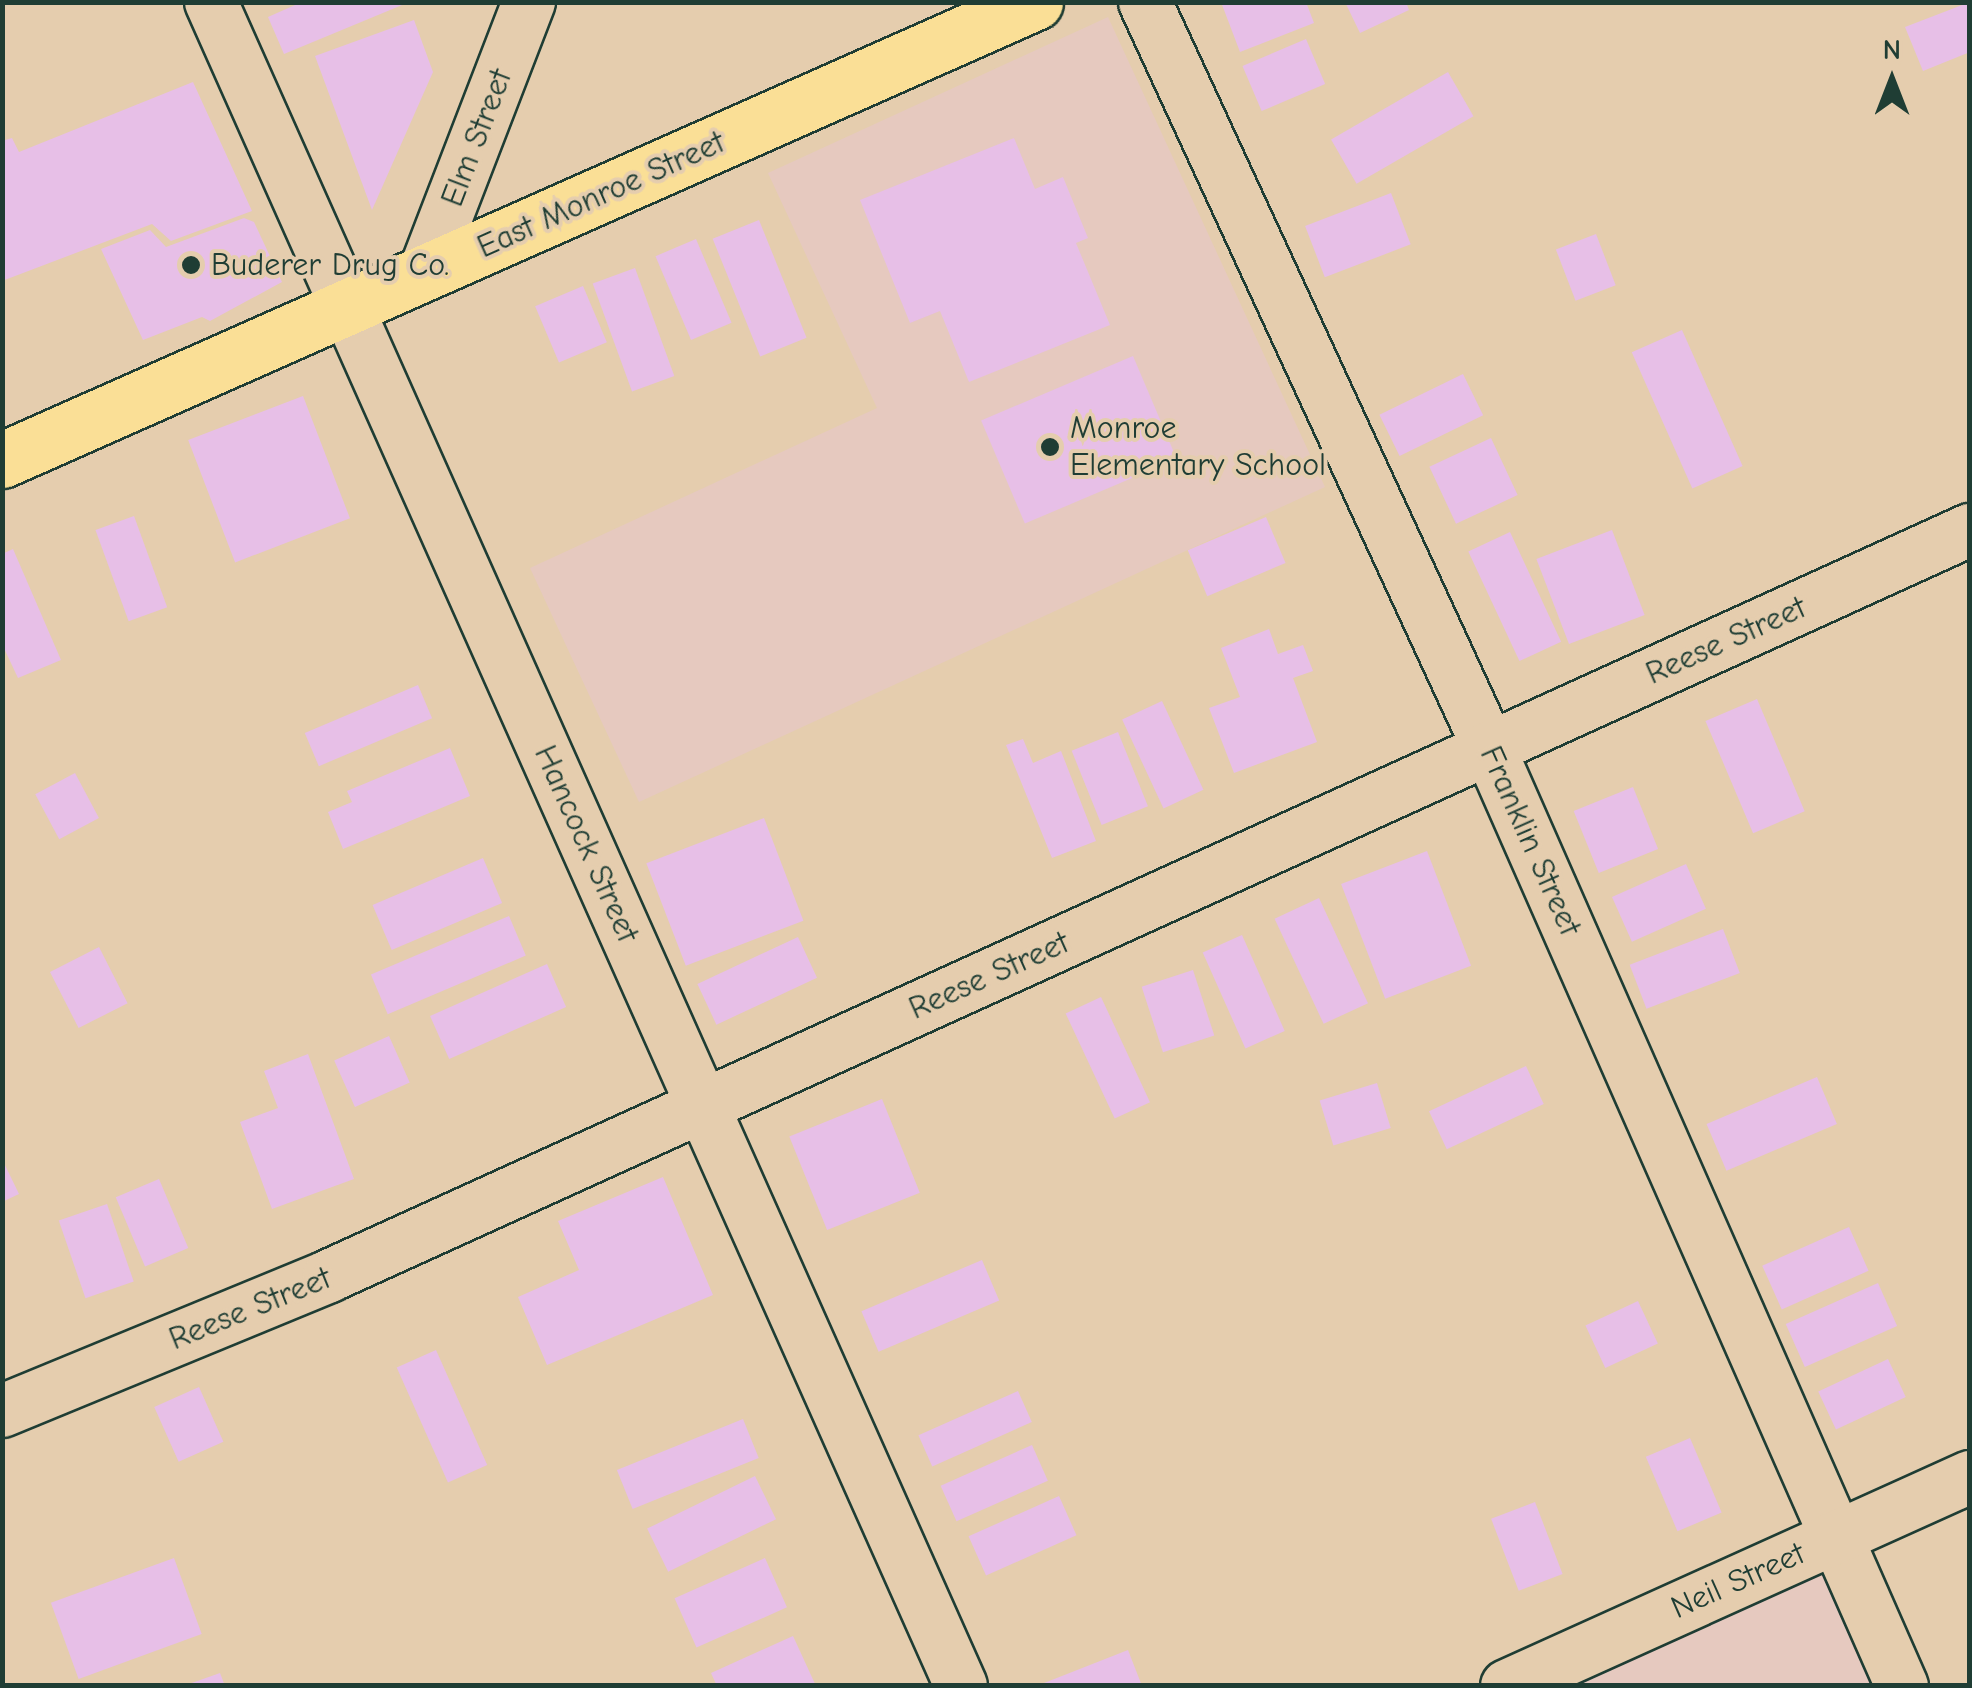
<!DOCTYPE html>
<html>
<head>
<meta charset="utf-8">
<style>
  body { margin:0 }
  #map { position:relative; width:1972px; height:1688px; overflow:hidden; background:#e5cdae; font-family:"Comic Neue",sans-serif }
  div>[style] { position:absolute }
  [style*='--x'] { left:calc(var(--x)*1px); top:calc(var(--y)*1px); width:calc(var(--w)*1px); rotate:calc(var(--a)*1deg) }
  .built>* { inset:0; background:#e6c9bf }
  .building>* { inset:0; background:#e7bfe7; transform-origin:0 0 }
  .roads { filter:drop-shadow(2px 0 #1f3d34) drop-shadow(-2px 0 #1f3d34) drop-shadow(0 2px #1f3d34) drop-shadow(0 -2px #1f3d34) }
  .minor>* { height:52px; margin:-26px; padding:0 26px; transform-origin:26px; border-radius:26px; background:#e5cdae }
  .major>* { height:55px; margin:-27.5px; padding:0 27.5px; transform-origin:27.5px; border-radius:27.5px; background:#fadf96 }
  .dots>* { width:28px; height:28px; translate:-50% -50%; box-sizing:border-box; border:5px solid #e5cdae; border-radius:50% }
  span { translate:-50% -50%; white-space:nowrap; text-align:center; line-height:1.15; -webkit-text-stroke:8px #e5cdae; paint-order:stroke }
  .street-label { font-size:32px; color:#1f3d34 }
  .poi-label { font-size:32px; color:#1f3d34 }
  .left { translate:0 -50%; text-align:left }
  .frame { position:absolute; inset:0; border:5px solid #1f3d34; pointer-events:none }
  .north { position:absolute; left:1842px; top:30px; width:100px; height:100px; -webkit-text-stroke:8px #e5cdae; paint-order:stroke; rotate:0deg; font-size:28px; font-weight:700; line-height:40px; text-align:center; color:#1f3d34 }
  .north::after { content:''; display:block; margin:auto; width:35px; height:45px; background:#1f3d34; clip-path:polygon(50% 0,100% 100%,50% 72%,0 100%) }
</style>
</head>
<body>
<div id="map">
  <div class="built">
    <div style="clip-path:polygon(1108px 17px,1325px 487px,639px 802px,530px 568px,877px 408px,768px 173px)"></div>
    <div style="clip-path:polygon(1837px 1537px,1902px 1686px,1507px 1686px)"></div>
  </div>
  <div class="building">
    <div style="clip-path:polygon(302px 2px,407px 2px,407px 3px,284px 54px,268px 17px)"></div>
    <div style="clip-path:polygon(1221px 2px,1306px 2px,1314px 23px,1240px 52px)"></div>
    <div style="clip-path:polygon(1345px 2px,1406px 2px,1409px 10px,1360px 33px)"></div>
    <div style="clip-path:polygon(1970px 2px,1970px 52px,1923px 71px,1905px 27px)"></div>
    <div style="clip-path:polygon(414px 20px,433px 72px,372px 210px,315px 56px)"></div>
    <div style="left:1306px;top:39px;width:49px;height:69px;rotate:67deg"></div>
    <div style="left:1448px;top:72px;width:51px;height:135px;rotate:60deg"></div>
    <div style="clip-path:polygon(193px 82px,252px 211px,171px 241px,152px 224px,2px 281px,2px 141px,12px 138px,19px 152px)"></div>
    <div style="clip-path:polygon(1014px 138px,1035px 189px,1063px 177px,1088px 238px,1076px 243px,1110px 325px,969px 382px,940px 311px,910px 323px,860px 200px)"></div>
    <div style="left:1391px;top:193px;width:55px;height:92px;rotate:69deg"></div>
    <div style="clip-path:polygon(244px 218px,254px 222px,282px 282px,210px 321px,202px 317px,143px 340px,101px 249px,150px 230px,166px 247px)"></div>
    <div style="left:759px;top:220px;width:127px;height:50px;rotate:68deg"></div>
    <div style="left:1596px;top:234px;width:55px;height:43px;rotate:69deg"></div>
    <div style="left:696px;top:239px;width:91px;height:44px;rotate:67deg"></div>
    <div style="left:635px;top:268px;width:115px;height:45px;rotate:70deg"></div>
    <div style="left:583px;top:286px;width:61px;height:52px;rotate:67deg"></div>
    <div style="left:1682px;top:330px;width:149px;height:55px;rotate:66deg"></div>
    <div style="left:1133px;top:356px;width:112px;height:165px;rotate:67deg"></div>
    <div style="left:1463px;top:374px;width:46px;height:93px;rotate:64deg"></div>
    <div style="left:303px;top:396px;width:131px;height:123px;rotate:69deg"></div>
    <div style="left:1491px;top:438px;width:63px;height:68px;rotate:65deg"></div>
    <div style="left:134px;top:516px;width:97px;height:41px;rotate:70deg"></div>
    <div style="left:1266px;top:517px;width:50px;height:85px;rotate:67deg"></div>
    <div style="left:1612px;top:530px;width:91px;height:81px;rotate:69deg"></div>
    <div style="left:1510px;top:532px;width:121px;height:46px;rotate:65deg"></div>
    <div style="clip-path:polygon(13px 549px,61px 660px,18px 678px,2px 644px,2px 554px)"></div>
    <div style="clip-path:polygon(1269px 629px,1278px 654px,1303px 645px,1313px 671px,1293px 678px,1317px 742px,1234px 773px,1209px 708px,1240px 697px,1221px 648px)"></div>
    <div style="left:418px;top:685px;width:36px;height:123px;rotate:67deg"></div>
    <div style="left:1757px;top:699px;width:122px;height:56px;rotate:67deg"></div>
    <div style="left:1162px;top:701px;width:98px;height:44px;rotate:65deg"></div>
    <div style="left:1118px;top:732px;width:80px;height:50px;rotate:68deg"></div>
    <div style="clip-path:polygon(1023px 739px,1033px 763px,1061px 751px,1096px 841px,1052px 858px,1006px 745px)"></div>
    <div style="clip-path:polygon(450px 748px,470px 796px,343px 849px,328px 812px,352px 802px,347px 791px)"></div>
    <div style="left:75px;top:773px;width:51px;height:45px;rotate:62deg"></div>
    <div style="left:1633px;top:787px;width:67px;height:64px;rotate:68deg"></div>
    <div style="left:764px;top:818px;width:110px;height:126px;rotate:69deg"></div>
    <div style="left:1427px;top:851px;width:123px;height:92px;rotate:69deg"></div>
    <div style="left:483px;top:858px;width:49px;height:120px;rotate:67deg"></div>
    <div style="left:1686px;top:864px;width:49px;height:81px;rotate:66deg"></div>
    <div style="left:1319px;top:898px;width:116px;height:49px;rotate:65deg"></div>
    <div style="left:509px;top:916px;width:43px;height:150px;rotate:67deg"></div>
    <div style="left:1723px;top:929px;width:47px;height:100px;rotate:69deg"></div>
    <div style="left:1242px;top:935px;width:105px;height:43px;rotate:66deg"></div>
    <div style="left:798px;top:937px;width:45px;height:111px;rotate:65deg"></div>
    <div style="left:99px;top:947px;width:63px;height:55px;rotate:63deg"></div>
    <div style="left:547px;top:964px;width:47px;height:128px;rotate:66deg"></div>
    <div style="left:1193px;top:970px;width:69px;height:54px;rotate:72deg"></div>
    <div style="left:1101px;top:997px;width:116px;height:39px;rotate:65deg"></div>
    <div style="left:389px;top:1036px;width:51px;height:60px;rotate:66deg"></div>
    <div style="clip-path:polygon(308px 1054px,354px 1179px,272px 1209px,240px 1122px,278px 1108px,264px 1071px)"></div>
    <div style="left:1526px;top:1066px;width:42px;height:107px;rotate:65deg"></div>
    <div style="left:1817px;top:1077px;width:51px;height:120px;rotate:67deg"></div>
    <div style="left:1377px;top:1083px;width:47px;height:60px;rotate:73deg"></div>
    <div style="left:882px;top:1099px;width:101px;height:100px;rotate:68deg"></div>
    <div style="clip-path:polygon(2px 1159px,19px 1194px,2px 1202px)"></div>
    <div style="clip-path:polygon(663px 1177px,713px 1295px,547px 1365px,518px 1297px,579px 1270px,558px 1221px)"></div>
    <div style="left:159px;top:1179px;width:75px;height:47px;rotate:67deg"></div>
    <div style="left:107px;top:1204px;width:82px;height:51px;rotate:71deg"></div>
    <div style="left:1849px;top:1227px;width:48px;height:95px;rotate:66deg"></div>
    <div style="left:982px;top:1260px;width:44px;height:131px;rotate:67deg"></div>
    <div style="left:1878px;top:1283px;width:47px;height:101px;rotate:66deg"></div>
    <div style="left:1638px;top:1301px;width:47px;height:58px;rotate:65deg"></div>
    <div style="left:436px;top:1350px;width:126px;height:43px;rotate:66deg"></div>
    <div style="left:1888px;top:1359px;width:42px;height:77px;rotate:65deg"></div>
    <div style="left:199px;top:1387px;width:60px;height:49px;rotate:66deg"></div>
    <div style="left:1018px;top:1391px;width:34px;height:109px;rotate:66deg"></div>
    <div style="left:743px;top:1419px;width:42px;height:136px;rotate:68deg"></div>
    <div style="left:1690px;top:1438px;width:81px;height:48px;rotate:67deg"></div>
    <div style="left:1032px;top:1445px;width:39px;height:100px;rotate:66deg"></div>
    <div style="left:755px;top:1476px;width:48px;height:120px;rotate:64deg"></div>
    <div style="left:1059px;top:1496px;width:43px;height:99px;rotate:66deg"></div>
    <div style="left:1535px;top:1502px;width:77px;height:47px;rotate:69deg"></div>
    <div style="left:174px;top:1558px;width:81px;height:131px;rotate:70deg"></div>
    <div style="left:765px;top:1558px;width:54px;height:99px;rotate:66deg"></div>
    <div style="clip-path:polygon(793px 1636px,816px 1686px,717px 1686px,711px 1673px)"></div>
    <div style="clip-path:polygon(1128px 1650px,1142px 1686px,1039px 1686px,1039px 1685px)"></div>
    <div style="clip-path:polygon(220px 1673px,225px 1686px,186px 1686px,186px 1685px)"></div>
  </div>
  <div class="roads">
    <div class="minor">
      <div style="--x:211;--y:2;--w:1843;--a:65.99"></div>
      <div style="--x:1145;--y:2;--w:821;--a:65.24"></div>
      <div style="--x:1489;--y:748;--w:1025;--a:66.24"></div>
      <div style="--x:424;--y:274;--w:292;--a:-68.9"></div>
      <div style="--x:2;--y:1411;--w:354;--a:-22.4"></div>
      <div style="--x:329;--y:1276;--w:1803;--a:-24.45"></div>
      <div style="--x:1507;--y:1686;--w:508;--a:-24.29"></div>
    </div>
    <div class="major">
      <div style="--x:2;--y:460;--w:1130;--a:-23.91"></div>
    </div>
  </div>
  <div class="dots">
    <div style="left:191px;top:265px;background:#1f3d34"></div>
    <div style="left:1050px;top:447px;background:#1f3d34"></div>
  </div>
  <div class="street-label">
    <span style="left:477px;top:138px;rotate:-69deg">Elm Street</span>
    <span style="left:601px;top:195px;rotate:-24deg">East Monroe Street</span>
    <span style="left:1726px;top:641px;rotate:-24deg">Reese Street</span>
    <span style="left:1530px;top:841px;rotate:66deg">Franklin Street</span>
    <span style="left:586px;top:844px;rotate:66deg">Hancock Street</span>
    <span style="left:989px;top:976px;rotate:-24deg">Reese Street</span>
    <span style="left:250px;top:1309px;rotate:-22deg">Reese Street</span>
    <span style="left:1738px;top:1581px;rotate:-24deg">Neil Street</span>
  </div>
  <div class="poi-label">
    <span class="left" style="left:211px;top:265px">Buderer Drug Co.</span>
    <span class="left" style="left:1070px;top:447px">Monroe<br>Elementary School</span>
  </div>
  <div class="frame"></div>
  <div class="north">N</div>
</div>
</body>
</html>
